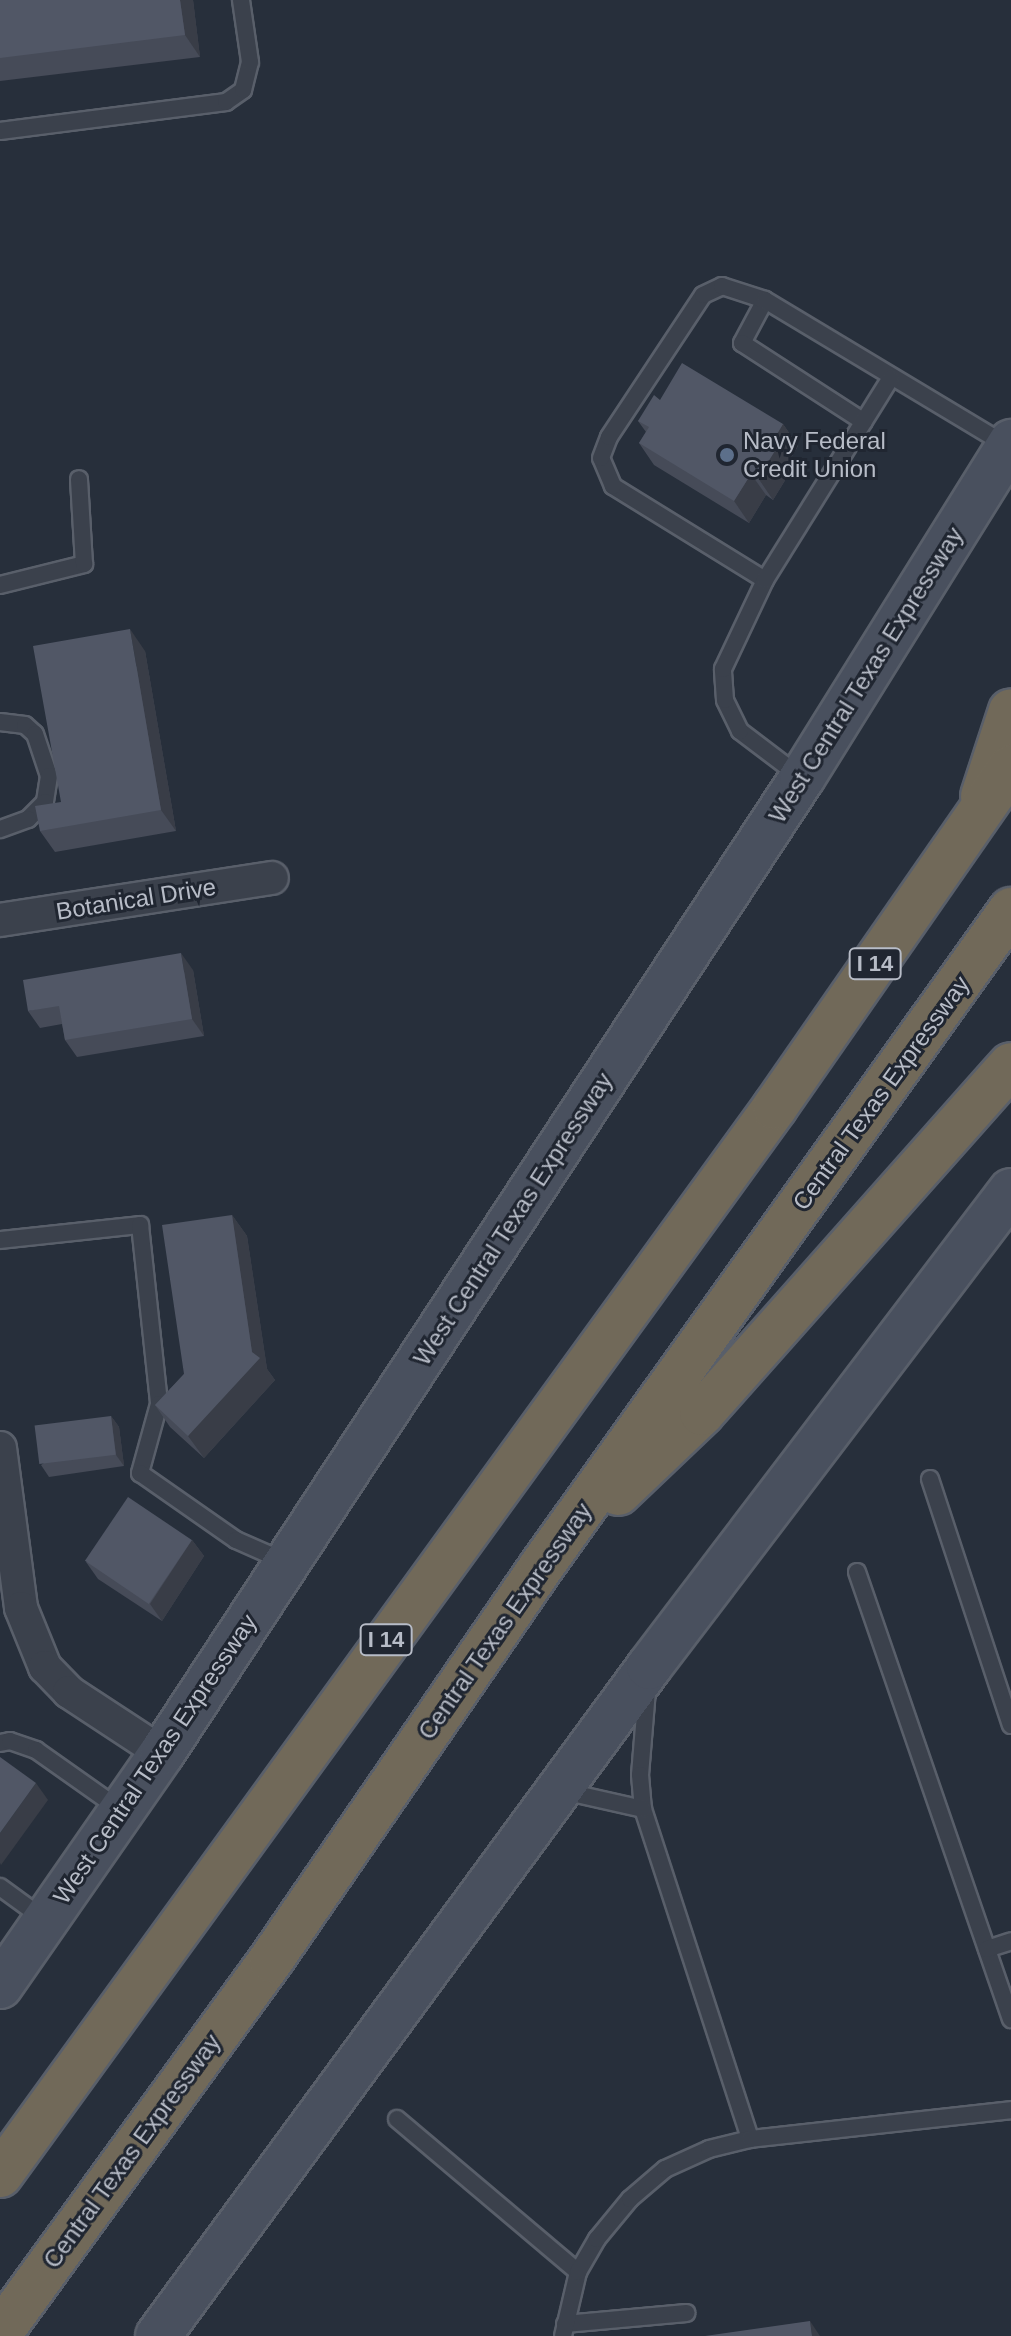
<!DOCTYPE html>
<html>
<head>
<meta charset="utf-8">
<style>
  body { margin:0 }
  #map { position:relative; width:1011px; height:2336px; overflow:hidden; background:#272f3b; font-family:Helvetica,sans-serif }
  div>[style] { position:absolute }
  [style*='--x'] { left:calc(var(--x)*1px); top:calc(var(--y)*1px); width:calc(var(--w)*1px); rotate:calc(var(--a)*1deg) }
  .roads { filter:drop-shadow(2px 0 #595f6a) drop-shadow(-2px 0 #595f6a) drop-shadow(0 2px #595f6a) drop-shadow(0 -2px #595f6a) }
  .lane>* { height:16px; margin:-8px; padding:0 8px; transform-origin:8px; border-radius:8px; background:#3b414c }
  .street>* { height:32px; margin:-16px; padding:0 16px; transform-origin:16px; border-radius:16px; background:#3b414c }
  .secondary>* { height:44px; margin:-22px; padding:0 22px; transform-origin:22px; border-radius:22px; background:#49505e }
  .highway>* { height:44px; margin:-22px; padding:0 22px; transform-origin:22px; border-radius:22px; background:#716959 }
  .wall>* { inset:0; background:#464b58 }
  .shaded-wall>* { inset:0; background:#393d47 }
  .building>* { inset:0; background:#515766; transform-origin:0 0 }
  .dots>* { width:22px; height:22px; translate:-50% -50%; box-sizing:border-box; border:4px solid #202631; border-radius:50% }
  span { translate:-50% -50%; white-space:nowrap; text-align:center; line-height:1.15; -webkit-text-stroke:6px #202631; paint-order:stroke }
  .shield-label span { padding:2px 6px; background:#202631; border:2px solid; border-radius:6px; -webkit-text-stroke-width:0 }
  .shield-label { font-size:22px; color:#b7bcc7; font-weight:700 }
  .poi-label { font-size:24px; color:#b7bcc7 }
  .left { translate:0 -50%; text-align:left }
  .street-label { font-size:24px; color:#b7bcc7 }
</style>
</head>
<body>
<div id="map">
  <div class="roads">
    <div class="lane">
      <div style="--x:0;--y:131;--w:228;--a:-7.3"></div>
      <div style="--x:226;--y:102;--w:21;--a:-35"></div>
      <div style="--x:243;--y:90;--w:29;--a:-76"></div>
      <div style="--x:250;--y:62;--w:63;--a:-98.3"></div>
      <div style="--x:765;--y:300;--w:49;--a:118.1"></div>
      <div style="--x:742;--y:343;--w:145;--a:32.9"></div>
      <div style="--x:765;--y:580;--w:179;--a:-148.3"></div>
      <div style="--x:613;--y:486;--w:30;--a:-113"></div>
      <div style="--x:601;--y:458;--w:22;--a:-69"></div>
      <div style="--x:609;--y:437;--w:170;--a:-56.5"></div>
      <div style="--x:703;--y:295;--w:21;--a:-25"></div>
      <div style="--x:722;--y:286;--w:45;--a:18"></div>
      <div style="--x:765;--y:300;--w:281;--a:31"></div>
      <div style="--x:0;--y:585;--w:87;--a:-14"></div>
      <div style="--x:84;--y:564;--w:85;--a:-93.4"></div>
      <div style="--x:0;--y:722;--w:25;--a:7"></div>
      <div style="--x:25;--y:725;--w:13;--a:42"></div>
      <div style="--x:35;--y:734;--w:44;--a:71.6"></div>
      <div style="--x:49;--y:776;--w:26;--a:99"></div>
      <div style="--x:45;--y:802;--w:24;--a:135"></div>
      <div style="--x:28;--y:819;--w:30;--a:160"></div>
      <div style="--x:802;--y:778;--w:78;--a:-142.8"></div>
      <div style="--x:740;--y:731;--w:34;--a:-116"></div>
      <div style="--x:725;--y:700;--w:31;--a:-94"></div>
      <div style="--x:723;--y:669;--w:98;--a:-64.7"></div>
      <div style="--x:765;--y:580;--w:237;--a:-58.1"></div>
      <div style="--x:0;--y:1240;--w:141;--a:-6.1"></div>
      <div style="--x:140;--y:1225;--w:180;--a:83.9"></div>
      <div style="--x:159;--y:1404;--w:72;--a:105.4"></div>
      <div style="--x:140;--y:1473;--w:117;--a:34.9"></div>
      <div style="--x:236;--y:1540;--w:55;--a:23.7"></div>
      <div style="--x:930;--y:1479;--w:259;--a:71.8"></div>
      <div style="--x:857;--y:1572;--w:473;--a:71"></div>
      <div style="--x:647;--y:1690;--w:85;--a:94.7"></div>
      <div style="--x:640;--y:1775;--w:34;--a:85"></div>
      <div style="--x:643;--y:1809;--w:347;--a:72"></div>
      <div style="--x:0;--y:1743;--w:10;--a:-11"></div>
      <div style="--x:10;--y:1741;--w:28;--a:19"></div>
      <div style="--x:36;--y:1750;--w:104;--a:35.2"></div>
      <div style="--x:563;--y:1791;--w:82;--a:12.7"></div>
      <div style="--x:0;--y:1887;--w:54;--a:36"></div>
      <div style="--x:987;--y:1949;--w:25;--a:-18"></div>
      <div style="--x:397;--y:2119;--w:237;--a:40.2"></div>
      <div style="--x:565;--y:2324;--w:122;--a:-5.2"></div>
      <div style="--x:563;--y:2336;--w:66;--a:-76.8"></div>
      <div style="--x:578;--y:2272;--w:38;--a:-60"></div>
      <div style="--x:597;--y:2239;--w:52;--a:-50.5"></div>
      <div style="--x:630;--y:2199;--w:46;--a:-40.6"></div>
      <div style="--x:665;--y:2169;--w:48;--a:-24.4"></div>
      <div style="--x:709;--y:2149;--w:42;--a:-13.7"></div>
      <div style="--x:750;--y:2139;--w:263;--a:-6.3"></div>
    </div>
    <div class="street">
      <div style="--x:0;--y:920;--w:275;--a:-8.8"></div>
      <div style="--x:0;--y:1448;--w:161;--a:82.5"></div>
      <div style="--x:21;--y:1608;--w:64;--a:67.9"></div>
      <div style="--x:45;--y:1667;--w:35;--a:46"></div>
      <div style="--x:69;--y:1692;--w:111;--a:33.3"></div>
    </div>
    <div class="secondary">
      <div style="--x:0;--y:1986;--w:284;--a:-55.2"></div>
      <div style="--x:162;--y:1753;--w:1166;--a:-56.72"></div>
      <div style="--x:802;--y:778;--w:396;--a:-58.1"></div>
      <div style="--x:158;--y:2336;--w:830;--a:-53.72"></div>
      <div style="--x:649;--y:1667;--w:598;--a:-52.75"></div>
    </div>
    <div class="highway">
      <div style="--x:983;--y:796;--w:89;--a:-71.8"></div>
      <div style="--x:618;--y:1493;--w:116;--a:-43.6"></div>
      <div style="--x:702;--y:1413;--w:465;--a:-48.4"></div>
      <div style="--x:0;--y:2175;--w:1320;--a:-54.03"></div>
      <div style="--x:775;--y:1107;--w:414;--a:-55.2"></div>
      <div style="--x:0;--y:2333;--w:461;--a:-54"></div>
      <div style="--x:271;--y:1960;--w:477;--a:-55.5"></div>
      <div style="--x:541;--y:1567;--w:808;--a:-54.42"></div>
    </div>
  </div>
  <div class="wall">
    <div style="clip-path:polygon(0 0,193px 0,200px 57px,0 81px)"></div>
    <div style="clip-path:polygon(660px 400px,783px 424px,798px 446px,791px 458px,795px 464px,773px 500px,766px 495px,749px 523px,654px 465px,639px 443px,646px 432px,638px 421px)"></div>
    <div style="clip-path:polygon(145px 651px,176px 831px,55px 852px,40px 831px,61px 802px)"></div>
    <div style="clip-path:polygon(193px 970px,204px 1036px,77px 1057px,65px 1040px,62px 1024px,40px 1028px,28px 1011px)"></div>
    <div style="clip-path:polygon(232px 1215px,247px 1236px,267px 1369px,275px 1380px,204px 1458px,170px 1427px,155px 1405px,184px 1374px)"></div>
    <div style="clip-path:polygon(111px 1416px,119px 1427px,124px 1466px,49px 1477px,41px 1465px)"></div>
    <div style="clip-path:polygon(192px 1540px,204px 1556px,162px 1621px,98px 1579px,86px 1562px)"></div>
  </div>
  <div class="shaded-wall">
    <div style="clip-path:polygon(180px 0,193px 0,200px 57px,185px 35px)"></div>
    <div style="clip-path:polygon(783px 424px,798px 446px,791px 458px,795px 464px,773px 500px,758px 478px,774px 439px)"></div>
    <div style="clip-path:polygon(751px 474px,766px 495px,749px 523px,734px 501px)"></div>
    <div style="clip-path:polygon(130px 629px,145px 651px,176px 831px,161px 810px)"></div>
    <div style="clip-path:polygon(181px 953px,193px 970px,204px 1036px,192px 1019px)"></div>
    <div style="clip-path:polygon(232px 1215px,247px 1236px,267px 1369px,275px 1380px,204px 1458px,188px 1436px,252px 1352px)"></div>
    <div style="clip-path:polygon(111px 1416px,119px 1427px,124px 1466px,116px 1455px)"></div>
    <div style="clip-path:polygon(192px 1540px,204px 1556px,162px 1621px,150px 1604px)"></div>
    <div style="clip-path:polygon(36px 1783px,48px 1800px,1px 1865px,0 1863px,0 1833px)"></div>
    <div style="clip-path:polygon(810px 2321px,820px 2336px,812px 2336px)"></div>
  </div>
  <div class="building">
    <div style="clip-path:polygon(0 0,180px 0,185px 35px,0 58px)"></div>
    <div style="clip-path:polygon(682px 363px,783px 424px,774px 439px,780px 443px,758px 478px,751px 474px,734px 501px,639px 443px,649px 427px,638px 421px,654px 395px,660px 400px)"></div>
    <div style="clip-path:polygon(130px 629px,161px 810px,40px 831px,35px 806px,61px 802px,33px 646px)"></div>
    <div style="clip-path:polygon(181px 953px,192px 1019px,65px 1040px,59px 1006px,28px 1011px,23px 980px)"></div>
    <div style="clip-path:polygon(232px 1215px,252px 1352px,260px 1358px,188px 1436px,155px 1405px,184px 1374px,162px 1225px)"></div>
    <div style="left:111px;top:1416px;width:39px;height:77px;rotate:83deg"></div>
    <div style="left:128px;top:1497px;width:77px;height:77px;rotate:34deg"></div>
    <div style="clip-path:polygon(0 1757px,36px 1783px,0 1833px)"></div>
    <div style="clip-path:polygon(810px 2321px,812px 2336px,705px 2336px)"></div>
  </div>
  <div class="dots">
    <div style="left:727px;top:455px;background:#5c6f8a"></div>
  </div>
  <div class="shield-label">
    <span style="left:875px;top:964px">I 14</span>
    <span style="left:386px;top:1640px">I 14</span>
  </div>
  <div class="poi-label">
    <span class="left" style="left:743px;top:455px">Navy Federal<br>Credit Union</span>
  </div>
  <div class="street-label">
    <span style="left:866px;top:675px;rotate:-58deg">West Central Texas Expressway</span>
    <span style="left:136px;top:899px;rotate:-9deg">Botanical Drive</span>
    <span style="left:881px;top:1093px;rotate:-54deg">Central Texas Expressway</span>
    <span style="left:513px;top:1219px;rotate:-57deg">West Central Texas Expressway</span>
    <span style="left:505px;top:1621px;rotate:-55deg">Central Texas Expressway</span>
    <span style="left:155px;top:1759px;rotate:-56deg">West Central Texas Expressway</span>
    <span style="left:132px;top:2151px;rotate:-54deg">Central Texas Expressway</span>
  </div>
</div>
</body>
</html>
